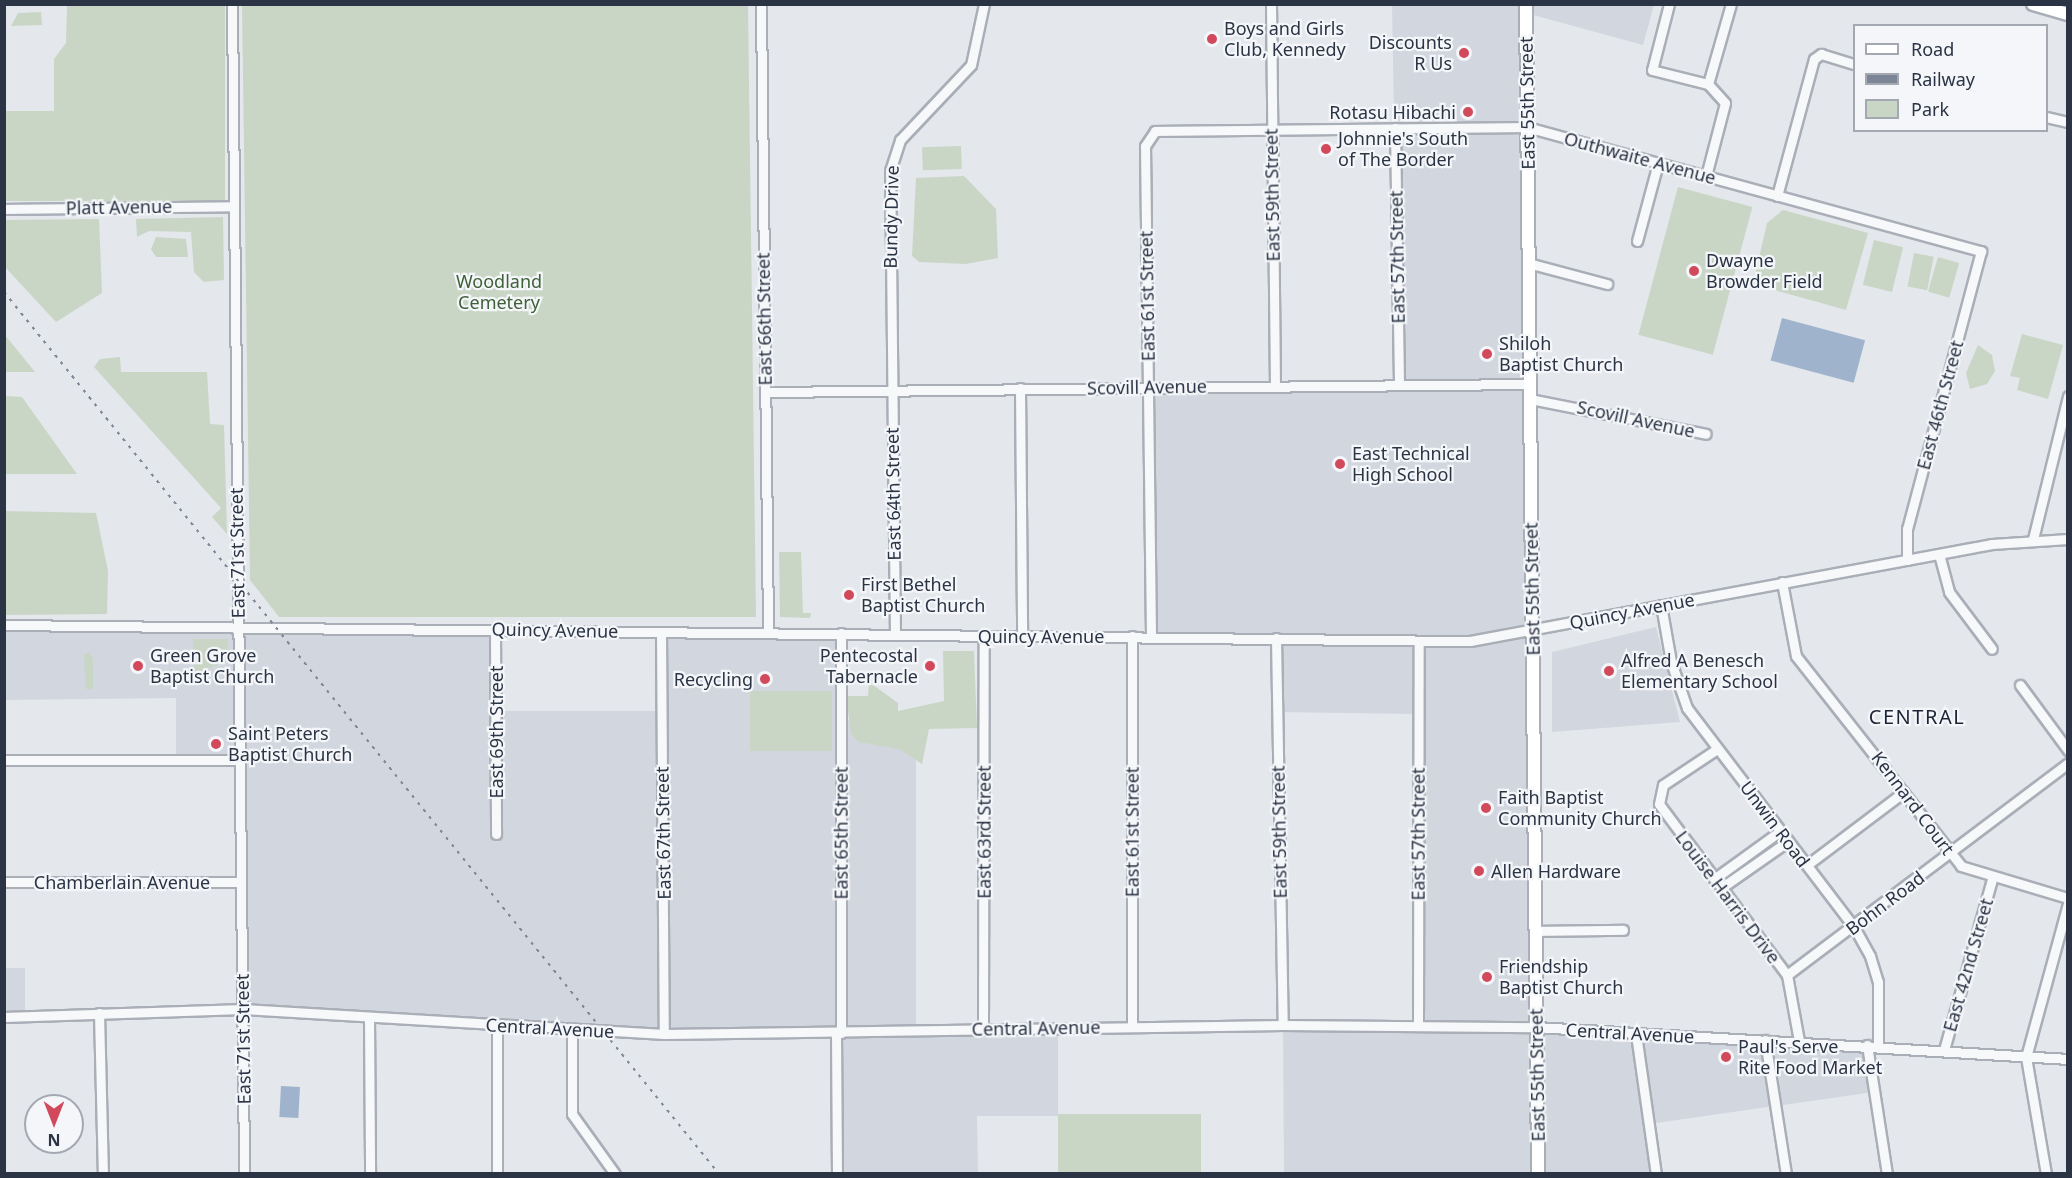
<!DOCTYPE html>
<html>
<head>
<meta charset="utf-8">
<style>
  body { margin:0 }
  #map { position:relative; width:2072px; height:1178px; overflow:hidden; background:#e4e7ec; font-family:"Noto Sans",sans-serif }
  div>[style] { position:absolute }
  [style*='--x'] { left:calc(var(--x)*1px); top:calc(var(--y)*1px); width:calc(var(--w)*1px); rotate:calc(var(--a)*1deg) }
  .built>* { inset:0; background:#d2d6de; transform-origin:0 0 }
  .green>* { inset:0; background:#c9d6c5; transform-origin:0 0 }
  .water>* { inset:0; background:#9fb4cc; transform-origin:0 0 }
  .roads { filter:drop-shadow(2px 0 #a9aeb7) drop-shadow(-2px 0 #a9aeb7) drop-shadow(0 2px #a9aeb7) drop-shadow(0 -2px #a9aeb7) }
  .minor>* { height:9px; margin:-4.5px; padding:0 4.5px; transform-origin:4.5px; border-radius:4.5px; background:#f7f8fa }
  .major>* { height:12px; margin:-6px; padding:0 6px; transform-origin:6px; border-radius:6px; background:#fff }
  .rail>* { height:2px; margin-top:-1px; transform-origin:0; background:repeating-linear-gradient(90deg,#7d8696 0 3px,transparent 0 9px) }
  .dots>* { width:16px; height:16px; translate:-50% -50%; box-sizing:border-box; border:3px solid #f4f6f9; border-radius:50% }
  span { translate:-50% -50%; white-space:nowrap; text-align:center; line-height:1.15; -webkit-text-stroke:4.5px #f4f6f9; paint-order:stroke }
  .poi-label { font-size:18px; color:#2b3445 }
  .left { translate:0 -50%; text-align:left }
  .right { translate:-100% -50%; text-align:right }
  .street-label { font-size:18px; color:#2b3445 }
  .park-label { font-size:18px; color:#3f6138 }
  .neighbourhood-label { font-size:20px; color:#1d2536; letter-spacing:1.5px }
  .frame { position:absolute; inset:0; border:6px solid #2b3445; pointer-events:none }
  .legend { position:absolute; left:1853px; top:24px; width:195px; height:108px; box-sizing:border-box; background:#f4f6f9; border:2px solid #a4a8b1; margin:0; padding:8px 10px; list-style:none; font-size:18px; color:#2b3445 }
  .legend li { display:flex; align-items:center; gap:12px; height:30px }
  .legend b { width:30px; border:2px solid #a4a8b1 }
  .north { position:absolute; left:24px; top:1094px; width:60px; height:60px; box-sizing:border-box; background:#f4f6f9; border:2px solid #a4a8b1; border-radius:50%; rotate:180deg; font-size:16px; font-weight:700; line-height:24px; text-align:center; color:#2b3445 }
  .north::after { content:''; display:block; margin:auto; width:21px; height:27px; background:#d1495b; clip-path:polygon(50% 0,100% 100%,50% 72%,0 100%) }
</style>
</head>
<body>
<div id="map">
  <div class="built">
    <div style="clip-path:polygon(1392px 5px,1654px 5px,1643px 45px,1526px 13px,1536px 1027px,1867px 1045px,1874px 1092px,1649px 1124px,1656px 1173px,1284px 1173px,1283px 1025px,1418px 1026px,1418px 714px,1277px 712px,1275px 638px,1151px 636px,1148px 386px,1399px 384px)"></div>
    <div style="clip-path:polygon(5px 625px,495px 630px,496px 711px,661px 711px,661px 632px,841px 633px,842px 720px,916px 721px,916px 1030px,1058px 1028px,1058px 1116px,977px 1116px,978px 1173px,837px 1173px,836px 1033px,664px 1034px,243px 1009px,238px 760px,176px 760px,176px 698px,5px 700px)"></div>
    <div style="clip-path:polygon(1656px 627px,1680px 722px,1552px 732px,1552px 652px)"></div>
    <div style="left:4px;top:968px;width:21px;height:49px"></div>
  </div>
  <div class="green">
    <div style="clip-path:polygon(67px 5px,225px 5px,225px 201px,5px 201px,5px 111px,54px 111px,54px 59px,66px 43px)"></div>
    <div style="clip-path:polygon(242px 5px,748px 5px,756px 617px,279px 617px,250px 580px)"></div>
    <div style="clip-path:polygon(41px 12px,42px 25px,11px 26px,18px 13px)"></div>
    <div style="left:961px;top:146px;width:23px;height:39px;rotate:88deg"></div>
    <div style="clip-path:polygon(964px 176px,996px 209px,998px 258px,966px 264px,919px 262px,912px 256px,916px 178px)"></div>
    <div style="left:1678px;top:187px;width:77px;height:153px;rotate:15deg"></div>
    <div style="clip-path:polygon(1783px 210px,1868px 233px,1846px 310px,1753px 284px,1767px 223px)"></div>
    <div style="clip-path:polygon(223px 217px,224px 280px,204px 282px,194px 272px,191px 232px,149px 231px,137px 237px,136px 219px)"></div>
    <div style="clip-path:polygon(99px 219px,102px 293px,56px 322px,5px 267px,5px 220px)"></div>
    <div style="clip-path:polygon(156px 237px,186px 239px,188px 257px,156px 257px,151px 249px)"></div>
    <div style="left:1874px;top:240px;width:30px;height:46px;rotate:14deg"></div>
    <div style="left:1914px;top:253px;width:20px;height:34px;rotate:11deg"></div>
    <div style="left:1938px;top:257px;width:22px;height:36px;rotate:16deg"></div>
    <div style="clip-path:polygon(2022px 334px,2063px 345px,2048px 399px,2017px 390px,2020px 378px,2010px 376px)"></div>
    <div style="clip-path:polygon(5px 335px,35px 372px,5px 372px)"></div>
    <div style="clip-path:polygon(1978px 345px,1992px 355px,1995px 371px,1987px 384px,1970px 389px,1966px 373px)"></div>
    <div style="clip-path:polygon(120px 357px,121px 372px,207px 372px,210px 424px,224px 425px,227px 534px,212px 517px,221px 508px,94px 367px,100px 359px)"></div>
    <div style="clip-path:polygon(5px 396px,22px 397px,77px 474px,5px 474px)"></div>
    <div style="clip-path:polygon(5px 511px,96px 513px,108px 571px,107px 614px,5px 615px)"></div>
    <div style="clip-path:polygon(779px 552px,801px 552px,803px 613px,811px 613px,810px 618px,780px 617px)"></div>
    <div style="clip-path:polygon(193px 639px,228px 639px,228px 659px,218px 659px,217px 665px,194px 675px)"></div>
    <div style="clip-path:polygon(943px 651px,974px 651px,977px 728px,929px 729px,922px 764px,899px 749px,859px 742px,851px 734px,846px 696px,868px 696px,869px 682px,898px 703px,898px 711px,944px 701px)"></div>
    <div style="clip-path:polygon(89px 652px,93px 659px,93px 689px,86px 689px,84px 655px)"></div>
    <div style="left:750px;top:691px;width:82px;height:60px"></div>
    <div style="left:1201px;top:1114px;width:59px;height:143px;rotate:90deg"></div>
  </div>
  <div class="water">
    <div style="left:1782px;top:318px;width:86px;height:44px;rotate:15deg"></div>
    <div style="left:281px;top:1086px;width:19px;height:31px;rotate:3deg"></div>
  </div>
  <div class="roads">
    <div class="minor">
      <div style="--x:232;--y:4;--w:1170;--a:89.41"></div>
      <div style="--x:761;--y:4;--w:629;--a:89.36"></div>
      <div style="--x:1271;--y:4;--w:382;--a:89.4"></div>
      <div style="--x:1669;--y:4;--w:68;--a:104.4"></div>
      <div style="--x:1652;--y:70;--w:58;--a:14"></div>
      <div style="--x:1708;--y:84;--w:25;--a:48"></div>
      <div style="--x:1725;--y:103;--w:75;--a:104.6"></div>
      <div style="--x:1708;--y:84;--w:83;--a:-74"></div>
      <div style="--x:2046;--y:117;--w:23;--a:13"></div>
      <div style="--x:1395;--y:128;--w:257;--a:89.1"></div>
      <div style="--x:1777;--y:196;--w:142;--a:-74.9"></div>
      <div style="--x:1814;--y:59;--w:9;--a:-36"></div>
      <div style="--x:1821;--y:54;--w:34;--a:17"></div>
      <div style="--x:4;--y:209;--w:230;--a:-0.7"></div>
      <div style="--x:1637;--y:241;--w:81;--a:-74.9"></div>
      <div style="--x:1528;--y:263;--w:82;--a:14.9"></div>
      <div style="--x:1020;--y:388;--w:247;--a:89.5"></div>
      <div style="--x:765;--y:392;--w:765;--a:-0.6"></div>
      <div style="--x:1530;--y:399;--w:179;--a:11.2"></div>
      <div style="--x:2033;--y:539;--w:147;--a:-76.2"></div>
      <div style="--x:1939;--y:554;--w:39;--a:75"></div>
      <div style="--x:1949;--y:592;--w:71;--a:53"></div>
      <div style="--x:1782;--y:582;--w:75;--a:79.3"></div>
      <div style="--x:1796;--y:656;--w:267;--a:51.8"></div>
      <div style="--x:1961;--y:866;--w:112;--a:16.7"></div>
      <div style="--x:1661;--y:605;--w:58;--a:80"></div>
      <div style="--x:1671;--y:662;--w:49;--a:70.8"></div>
      <div style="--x:1687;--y:708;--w:275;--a:52.7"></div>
      <div style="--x:1854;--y:927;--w:33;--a:61"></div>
      <div style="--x:1870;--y:956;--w:27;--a:73"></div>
      <div style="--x:1878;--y:982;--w:63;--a:90"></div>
      <div style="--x:4;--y:625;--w:1466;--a:0.63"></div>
      <div style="--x:1470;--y:641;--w:531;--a:-10.53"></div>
      <div style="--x:1992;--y:544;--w:76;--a:-3.8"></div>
      <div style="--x:495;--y:630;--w:204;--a:89.7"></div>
      <div style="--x:661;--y:632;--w:402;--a:89.6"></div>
      <div style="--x:895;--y:634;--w:463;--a:-90.6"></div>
      <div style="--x:890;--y:171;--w:33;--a:-72"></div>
      <div style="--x:900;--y:140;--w:103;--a:-46.6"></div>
      <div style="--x:971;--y:65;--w:62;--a:-78"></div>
      <div style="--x:1132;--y:636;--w:391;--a:90"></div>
      <div style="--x:1151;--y:636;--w:490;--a:-90.7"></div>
      <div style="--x:1145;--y:146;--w:18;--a:-56"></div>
      <div style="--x:1155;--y:131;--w:372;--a:-0.6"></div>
      <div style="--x:1527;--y:127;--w:471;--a:15.3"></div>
      <div style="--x:1981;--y:251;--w:288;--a:104.9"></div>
      <div style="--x:1907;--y:529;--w:31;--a:90"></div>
      <div style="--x:1276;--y:638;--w:387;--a:89"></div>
      <div style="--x:2020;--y:685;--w:81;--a:53.6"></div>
      <div style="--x:1717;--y:749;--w:65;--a:146.3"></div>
      <div style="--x:1663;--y:785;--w:19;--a:102"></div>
      <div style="--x:1659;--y:804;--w:214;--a:53.2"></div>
      <div style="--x:1787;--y:975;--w:67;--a:79.7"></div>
      <div style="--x:4;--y:760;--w:234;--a:0"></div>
      <div style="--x:1807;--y:865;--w:121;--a:-37"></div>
      <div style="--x:1714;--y:879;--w:82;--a:-36"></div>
      <div style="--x:4;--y:882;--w:236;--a:0"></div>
      <div style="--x:1721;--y:888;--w:82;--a:-35"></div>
      <div style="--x:1535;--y:931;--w:88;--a:-0.7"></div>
      <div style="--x:1787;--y:975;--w:352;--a:-37"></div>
      <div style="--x:99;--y:1013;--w:161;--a:88.6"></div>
      <div style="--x:4;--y:1017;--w:239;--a:-1.9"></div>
      <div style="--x:243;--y:1009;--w:422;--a:3.4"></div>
      <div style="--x:664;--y:1034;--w:619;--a:-0.83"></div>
      <div style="--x:1283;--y:1025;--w:253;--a:0.5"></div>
      <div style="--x:1536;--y:1027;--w:533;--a:3.44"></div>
      <div style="--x:369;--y:1017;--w:157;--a:89.6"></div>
      <div style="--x:497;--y:1025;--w:149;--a:90"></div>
      <div style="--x:1418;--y:1026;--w:385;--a:-89.9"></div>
      <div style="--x:983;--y:1028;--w:393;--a:-89.9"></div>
      <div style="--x:572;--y:1029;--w:85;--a:90"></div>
      <div style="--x:572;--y:1114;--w:74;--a:54.4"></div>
      <div style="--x:836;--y:1033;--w:141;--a:89.6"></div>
      <div style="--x:841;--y:1033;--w:400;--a:-90"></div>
      <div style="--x:1636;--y:1034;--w:141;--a:81.9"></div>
      <div style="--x:1765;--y:1040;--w:136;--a:81.1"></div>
      <div style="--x:1867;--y:1045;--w:131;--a:81.2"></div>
      <div style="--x:1944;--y:1050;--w:178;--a:-74.3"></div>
      <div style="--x:2046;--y:1174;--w:119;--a:-99.7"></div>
      <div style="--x:2026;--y:1057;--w:160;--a:-74.7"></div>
    </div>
    <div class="major">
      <div style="--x:1526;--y:4;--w:1170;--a:89.41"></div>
      <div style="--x:2033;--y:4;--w:36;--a:16"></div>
    </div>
  </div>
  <div class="rail">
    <div style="--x:4;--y:292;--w:1135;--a:50.97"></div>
  </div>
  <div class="dots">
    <div style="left:1212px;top:39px;background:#d1495b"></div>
    <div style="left:1464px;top:53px;background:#d1495b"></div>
    <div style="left:1468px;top:112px;background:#d1495b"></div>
    <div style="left:1326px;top:149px;background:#d1495b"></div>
    <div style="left:1694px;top:271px;background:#d1495b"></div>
    <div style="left:1487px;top:354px;background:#d1495b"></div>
    <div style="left:1340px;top:464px;background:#d1495b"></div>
    <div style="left:849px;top:595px;background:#d1495b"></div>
    <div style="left:138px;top:666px;background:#d1495b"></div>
    <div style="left:930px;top:666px;background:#d1495b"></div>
    <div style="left:1609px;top:671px;background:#d1495b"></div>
    <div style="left:765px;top:679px;background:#d1495b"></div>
    <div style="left:216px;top:744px;background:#d1495b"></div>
    <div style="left:1486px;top:808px;background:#d1495b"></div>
    <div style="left:1479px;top:871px;background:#d1495b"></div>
    <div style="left:1487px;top:977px;background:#d1495b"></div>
    <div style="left:1726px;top:1057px;background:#d1495b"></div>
  </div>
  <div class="poi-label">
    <span class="left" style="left:1224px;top:39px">Boys and Girls<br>Club, Kennedy</span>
    <span class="right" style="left:1452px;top:53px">Discounts<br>R Us</span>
    <span class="right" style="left:1456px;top:112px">Rotasu Hibachi</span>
    <span class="left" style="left:1338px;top:149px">Johnnie's South<br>of The Border</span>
    <span class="left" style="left:1706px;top:271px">Dwayne<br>Browder Field</span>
    <span class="left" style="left:1499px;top:354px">Shiloh<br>Baptist Church</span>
    <span class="left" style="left:1352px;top:464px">East Technical<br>High School</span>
    <span class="left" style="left:861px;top:595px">First Bethel<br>Baptist Church</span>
    <span class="left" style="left:150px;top:666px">Green Grove<br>Baptist Church</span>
    <span class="right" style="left:918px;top:666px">Pentecostal<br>Tabernacle</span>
    <span class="left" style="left:1621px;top:671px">Alfred A Benesch<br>Elementary School</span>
    <span class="right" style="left:753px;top:679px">Recycling</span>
    <span class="left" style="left:228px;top:744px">Saint Peters<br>Baptist Church</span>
    <span class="left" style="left:1498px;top:808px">Faith Baptist<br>Community Church</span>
    <span class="left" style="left:1491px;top:871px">Allen Hardware</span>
    <span class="left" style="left:1499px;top:977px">Friendship<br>Baptist Church</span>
    <span class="left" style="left:1738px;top:1057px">Paul's Serve<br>Rite Food Market</span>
  </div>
  <div class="street-label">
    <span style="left:1527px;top:103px;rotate:-91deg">East 55th Street</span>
    <span style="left:1640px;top:158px;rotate:15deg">Outhwaite Avenue</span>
    <span style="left:1272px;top:195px;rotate:-91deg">East 59th Street</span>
    <span style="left:119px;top:207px;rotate:-1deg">Platt Avenue</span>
    <span style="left:891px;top:217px;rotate:-89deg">Bundy Drive</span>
    <span style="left:1397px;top:257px;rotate:-91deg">East 57th Street</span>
    <span style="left:1147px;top:296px;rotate:-91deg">East 61st Street</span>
    <span style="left:764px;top:319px;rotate:-91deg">East 66th Street</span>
    <span style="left:1147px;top:387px;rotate:-1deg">Scovill Avenue</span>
    <span style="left:1940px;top:405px;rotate:-75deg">East 46th Street</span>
    <span style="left:1636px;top:419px;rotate:12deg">Scovill Avenue</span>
    <span style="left:893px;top:494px;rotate:-91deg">East 64th Street</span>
    <span style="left:237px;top:553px;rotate:-91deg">East 71st Street</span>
    <span style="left:1532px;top:589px;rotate:-91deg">East 55th Street</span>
    <span style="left:1632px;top:611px;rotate:-11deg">Quincy Avenue</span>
    <span style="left:555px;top:630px;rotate:1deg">Quincy Avenue</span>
    <span style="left:1041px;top:636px">Quincy Avenue</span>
    <span style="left:496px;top:732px;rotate:-90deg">East 69th Street</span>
    <span style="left:1913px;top:803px;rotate:53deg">Kennard Court</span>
    <span style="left:1775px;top:824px;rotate:53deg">Unwin Road</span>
    <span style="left:984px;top:832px;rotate:-90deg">East 63rd Street</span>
    <span style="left:1132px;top:832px;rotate:-90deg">East 61st Street</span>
    <span style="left:1279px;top:832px;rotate:-91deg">East 59th Street</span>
    <span style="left:663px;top:833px;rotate:-91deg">East 67th Street</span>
    <span style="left:841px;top:833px;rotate:-90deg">East 65th Street</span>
    <span style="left:1418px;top:834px;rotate:-90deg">East 57th Street</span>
    <span style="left:122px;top:882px">Chamberlain Avenue</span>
    <span style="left:1728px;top:897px;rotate:53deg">Louise Harris Drive</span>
    <span style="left:1885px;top:903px;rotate:-37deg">Bohn Road</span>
    <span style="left:1968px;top:965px;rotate:-74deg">East 42nd Street</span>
    <span style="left:550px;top:1028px;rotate:3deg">Central Avenue</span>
    <span style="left:1036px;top:1028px;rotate:-1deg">Central Avenue</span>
    <span style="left:1630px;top:1033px;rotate:3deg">Central Avenue</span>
    <span style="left:243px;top:1039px;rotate:-91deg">East 71st Street</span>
    <span style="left:1537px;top:1075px;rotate:-91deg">East 55th Street</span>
  </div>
  <div class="park-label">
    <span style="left:499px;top:292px">Woodland<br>Cemetery</span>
  </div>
  <div class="neighbourhood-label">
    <span style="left:1917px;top:716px">CENTRAL</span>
  </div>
  <div class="frame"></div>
  <ul class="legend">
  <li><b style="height:8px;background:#fff"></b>Road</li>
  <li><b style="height:8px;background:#7d8696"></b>Railway</li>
  <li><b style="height:16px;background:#c9d6c5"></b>Park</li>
  </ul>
  <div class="north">N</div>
</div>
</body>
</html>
